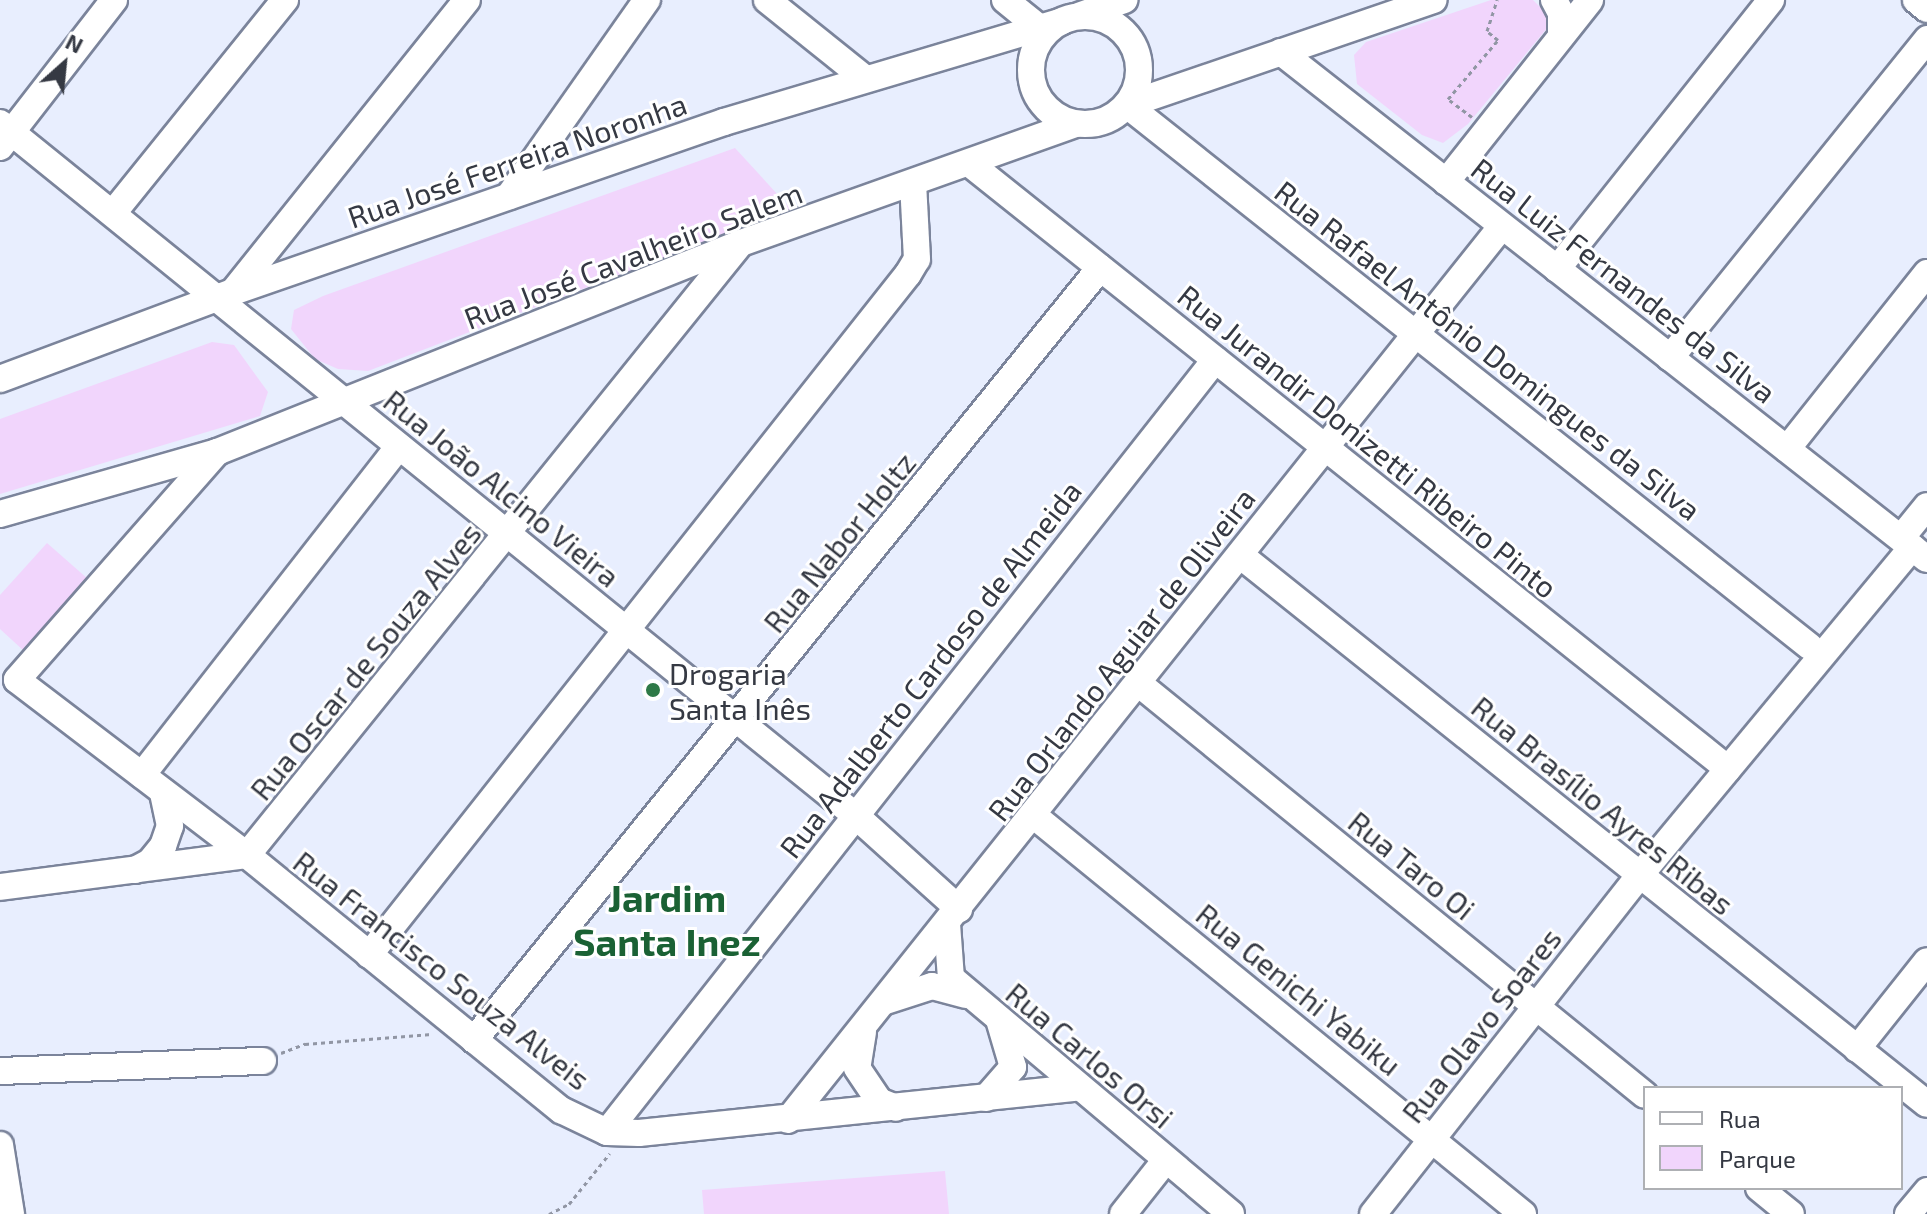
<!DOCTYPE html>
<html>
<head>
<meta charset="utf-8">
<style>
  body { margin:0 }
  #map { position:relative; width:1927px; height:1214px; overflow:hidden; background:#e8eefe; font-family:"Exo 2",sans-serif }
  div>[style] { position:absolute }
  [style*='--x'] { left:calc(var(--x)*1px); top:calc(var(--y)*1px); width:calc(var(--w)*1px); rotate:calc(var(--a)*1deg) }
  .green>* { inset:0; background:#f1d5fc }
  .path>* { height:3px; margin-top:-1.5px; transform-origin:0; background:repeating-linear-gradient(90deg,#9196a4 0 4px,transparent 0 8px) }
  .roads { filter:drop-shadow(2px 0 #7b849b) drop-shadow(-2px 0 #7b849b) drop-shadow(0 2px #7b849b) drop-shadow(0 -2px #7b849b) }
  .minor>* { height:26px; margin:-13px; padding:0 13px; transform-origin:13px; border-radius:13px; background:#fff }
  .minor>.ring { margin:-13px; padding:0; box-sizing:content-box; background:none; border:26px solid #fff; border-radius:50% }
  .dots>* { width:22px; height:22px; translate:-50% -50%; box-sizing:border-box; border:4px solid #fff; border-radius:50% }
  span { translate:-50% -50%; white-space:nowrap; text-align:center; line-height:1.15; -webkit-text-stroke:6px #fff; paint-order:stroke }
  .street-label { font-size:30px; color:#353943 }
  .poi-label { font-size:30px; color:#353943 }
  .left { translate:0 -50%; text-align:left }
  .district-label { font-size:38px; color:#1a6134; font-weight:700 }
  .legend { position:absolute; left:1643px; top:1086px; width:260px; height:104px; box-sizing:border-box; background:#fff; border:2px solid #aeb0b4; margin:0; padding:10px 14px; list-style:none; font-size:24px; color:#353943 }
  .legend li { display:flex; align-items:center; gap:16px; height:40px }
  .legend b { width:40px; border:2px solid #aeb0b4 }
  .north { position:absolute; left:24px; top:24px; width:80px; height:80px; -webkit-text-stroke:6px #fff; paint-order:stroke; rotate:27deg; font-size:22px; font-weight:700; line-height:32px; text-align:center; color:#353943 }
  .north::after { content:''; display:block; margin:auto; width:28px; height:36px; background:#353943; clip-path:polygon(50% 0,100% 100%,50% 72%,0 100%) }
</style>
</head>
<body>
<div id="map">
  <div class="green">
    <div style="clip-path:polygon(1491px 0,1533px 0,1547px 14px,1548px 27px,1468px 124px,1443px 143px,1422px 135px,1357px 84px,1354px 55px,1366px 42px)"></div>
    <div style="clip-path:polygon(735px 148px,791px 209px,368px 371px,338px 369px,315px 359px,291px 329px,294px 310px,323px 296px)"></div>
    <div style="clip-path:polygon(212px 342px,234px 345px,268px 392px,260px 416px,0 494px,0 419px)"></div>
    <div style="clip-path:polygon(47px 543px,88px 579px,24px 651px,0 629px,0 595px)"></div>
    <div style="clip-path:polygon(945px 1171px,949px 1214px,704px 1214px,702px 1190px)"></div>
  </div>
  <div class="path">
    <div style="--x:1472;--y:117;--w:30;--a:-143"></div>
    <div style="--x:1448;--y:99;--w:77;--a:-49.7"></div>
    <div style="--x:1498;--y:40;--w:14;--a:-141"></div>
    <div style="--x:1487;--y:31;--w:33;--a:-72"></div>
    <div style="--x:281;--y:1053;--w:26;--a:-21"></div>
    <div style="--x:305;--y:1044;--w:127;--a:-4.5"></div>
    <div style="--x:549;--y:1214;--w:22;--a:-27"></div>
    <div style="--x:569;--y:1204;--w:65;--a:-51.2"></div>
  </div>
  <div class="roads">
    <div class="minor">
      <div style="--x:767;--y:0;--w:123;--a:38.7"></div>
      <div style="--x:1005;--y:0;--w:40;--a:39"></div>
      <div style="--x:1554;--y:0;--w:15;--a:62"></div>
      <div style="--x:1561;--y:13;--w:23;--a:90"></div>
      <div style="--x:1916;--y:0;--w:14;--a:39"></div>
      <div style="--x:1081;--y:15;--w:46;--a:-19.2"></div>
      <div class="ring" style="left:1031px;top:16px;width:82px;height:82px"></div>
      <div style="--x:1281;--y:52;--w:821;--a:38.13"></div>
      <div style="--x:1127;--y:105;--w:871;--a:38.42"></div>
      <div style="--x:1127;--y:105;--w:324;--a:-18.9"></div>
      <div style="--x:0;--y:123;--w:1101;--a:38.99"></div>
      <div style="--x:856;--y:816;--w:139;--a:42.1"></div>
      <div style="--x:0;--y:147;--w:186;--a:-52.2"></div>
      <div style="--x:969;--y:163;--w:971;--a:38.6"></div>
      <div style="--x:1446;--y:182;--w:232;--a:-51.6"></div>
      <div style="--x:509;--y:196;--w:240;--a:-54.9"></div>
      <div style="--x:113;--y:213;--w:274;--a:-51.1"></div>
      <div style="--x:1557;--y:269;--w:344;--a:-51.5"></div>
      <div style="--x:233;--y:292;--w:374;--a:-51.3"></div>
      <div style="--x:1670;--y:358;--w:410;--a:-51.1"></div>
      <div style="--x:0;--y:379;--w:249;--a:-20.5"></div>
      <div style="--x:233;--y:292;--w:520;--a:-19.1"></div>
      <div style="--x:724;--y:122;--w:353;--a:-16.6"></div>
      <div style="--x:1787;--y:449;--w:225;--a:-51.5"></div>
      <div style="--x:217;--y:452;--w:303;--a:131.3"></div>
      <div style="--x:17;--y:680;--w:289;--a:37.3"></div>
      <div style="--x:247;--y:855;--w:405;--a:39.1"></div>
      <div style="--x:561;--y:1110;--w:51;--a:25.6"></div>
      <div style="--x:607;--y:1132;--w:32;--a:2"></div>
      <div style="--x:639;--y:1133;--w:441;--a:-5.9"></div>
      <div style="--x:0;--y:514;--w:226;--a:-15.9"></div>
      <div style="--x:217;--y:452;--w:564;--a:-21.74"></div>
      <div style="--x:741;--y:243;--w:355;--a:-19.6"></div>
      <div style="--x:1901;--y:538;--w:41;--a:-50.9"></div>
      <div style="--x:1240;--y:555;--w:879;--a:38.63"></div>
      <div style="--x:1138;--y:683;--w:653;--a:39.1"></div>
      <div style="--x:142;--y:775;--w:417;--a:-52"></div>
      <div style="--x:1033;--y:815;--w:632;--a:39.16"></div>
      <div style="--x:135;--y:870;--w:17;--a:-28"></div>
      <div style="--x:150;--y:862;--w:21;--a:-51"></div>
      <div style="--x:163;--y:846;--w:21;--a:-71"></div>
      <div style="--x:170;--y:826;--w:35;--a:-102"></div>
      <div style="--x:0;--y:887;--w:249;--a:-7.4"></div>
      <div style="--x:247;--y:855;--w:784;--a:-51.11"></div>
      <div style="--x:947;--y:924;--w:54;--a:85.8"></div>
      <div style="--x:951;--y:978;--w:366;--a:40.1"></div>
      <div style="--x:369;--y:955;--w:868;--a:-51.64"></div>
      <div style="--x:908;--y:274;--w:17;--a:-59"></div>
      <div style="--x:917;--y:259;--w:76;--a:-93"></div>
      <div style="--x:886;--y:1001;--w:48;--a:-18.1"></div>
      <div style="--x:932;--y:986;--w:35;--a:15"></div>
      <div style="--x:863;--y:1032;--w:36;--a:99"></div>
      <div style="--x:857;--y:1068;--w:40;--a:56"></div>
      <div style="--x:879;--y:1101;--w:18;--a:22"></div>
      <div style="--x:474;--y:1040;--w:994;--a:-50.96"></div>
      <div style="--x:1857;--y:1049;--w:112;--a:-51.5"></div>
      <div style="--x:0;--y:1071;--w:263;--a:-2.2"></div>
      <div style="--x:986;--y:1098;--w:41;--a:-48.9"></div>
      <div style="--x:1013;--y:1067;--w:46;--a:-106.5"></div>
      <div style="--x:788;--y:1120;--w:1144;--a:-51.39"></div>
      <div style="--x:607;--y:1132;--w:983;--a:-51.78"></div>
      <div style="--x:0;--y:1145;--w:70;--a:80.9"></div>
      <div style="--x:1759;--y:1188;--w:41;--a:39.1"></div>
      <div style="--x:1123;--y:1214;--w:68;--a:-51.6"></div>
      <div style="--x:1373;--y:1214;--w:432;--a:-51.8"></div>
      <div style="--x:1640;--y:875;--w:426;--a:-50.3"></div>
      <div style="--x:1908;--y:1214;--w:30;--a:-50"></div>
    </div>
  </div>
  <div class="dots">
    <div style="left:653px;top:690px;background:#2e7947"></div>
  </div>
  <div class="street-label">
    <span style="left:517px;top:160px;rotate:-19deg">Rua José Ferreira Noronha</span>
    <span style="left:633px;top:255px;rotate:-21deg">Rua José Cavalheiro Salem</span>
    <span style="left:1624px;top:280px;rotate:38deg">Rua Luiz Fernandes da Silva</span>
    <span style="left:1488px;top:350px;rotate:38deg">Rua Rafael Antônio Domingues da Silva</span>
    <span style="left:1368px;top:441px;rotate:39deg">Rua Jurandir Donizetti Ribeiro Pinto</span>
    <span style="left:502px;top:488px;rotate:39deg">Rua João Alcino Vieira</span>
    <span style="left:839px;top:542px;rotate:-51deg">Rua Nabor Holtz</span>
    <span style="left:1121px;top:654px;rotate:-52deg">Rua Orlando Aguiar de Oliveira</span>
    <span style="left:365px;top:661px;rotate:-51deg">Rua Oscar de Souza Alves</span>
    <span style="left:930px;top:669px;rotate:-52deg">Rua Adalberto Cardoso de Almeida</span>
    <span style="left:1603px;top:805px;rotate:39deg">Rua Brasílio Ayres Ribas</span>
    <span style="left:1412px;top:865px;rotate:39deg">Rua Taro Oi</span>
    <span style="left:442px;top:970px;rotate:38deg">Rua Francisco Souza Alveis</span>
    <span style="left:1299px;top:989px;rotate:39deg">Rua Genichi Yabiku</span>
    <span style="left:1481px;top:1025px;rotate:-52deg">Rua Olavo Soares</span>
    <span style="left:1090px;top:1055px;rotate:40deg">Rua Carlos Orsi</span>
  </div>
  <div class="poi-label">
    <span class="left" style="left:669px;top:690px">Drogaria<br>Santa Inês</span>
  </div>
  <div class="district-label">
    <span style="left:667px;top:920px">Jardim<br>Santa Inez</span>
  </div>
  <ul class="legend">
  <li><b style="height:10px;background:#fff"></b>Rua</li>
  <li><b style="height:22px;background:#f1d5fc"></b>Parque</li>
  </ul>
  <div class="north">N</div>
</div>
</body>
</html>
